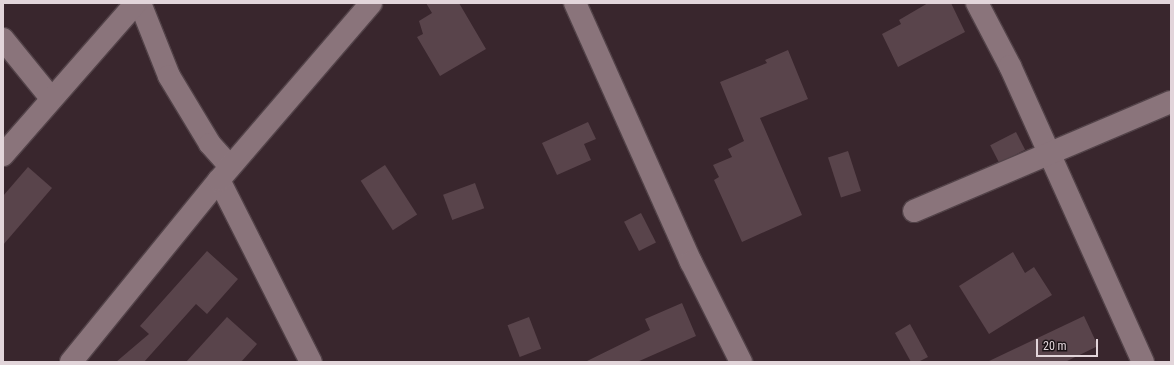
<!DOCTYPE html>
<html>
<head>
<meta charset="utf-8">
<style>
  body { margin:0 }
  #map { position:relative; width:1174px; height:365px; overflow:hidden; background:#39262d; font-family:"Roboto Condensed",sans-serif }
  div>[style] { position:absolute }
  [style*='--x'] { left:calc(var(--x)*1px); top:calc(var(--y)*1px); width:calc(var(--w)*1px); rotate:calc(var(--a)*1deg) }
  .building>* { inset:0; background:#59444b; transform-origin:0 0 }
  .roads { filter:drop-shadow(1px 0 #524248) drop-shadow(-1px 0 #524248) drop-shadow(0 1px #524248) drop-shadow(0 -1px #524248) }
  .minor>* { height:22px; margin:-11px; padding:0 11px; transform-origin:11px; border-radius:11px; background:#8a747b }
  span { translate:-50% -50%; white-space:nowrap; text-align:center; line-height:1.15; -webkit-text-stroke:3px #1a1215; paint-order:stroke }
  .frame { position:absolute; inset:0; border:4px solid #e2d5da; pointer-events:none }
  .scale { position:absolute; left:1036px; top:339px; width:62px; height:18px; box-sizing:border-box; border:2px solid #e2d5da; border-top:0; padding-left:5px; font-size:12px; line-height:14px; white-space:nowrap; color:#e2d5da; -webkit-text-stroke:3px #1a1215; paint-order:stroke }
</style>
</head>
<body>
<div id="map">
  <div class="building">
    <div style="clip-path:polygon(426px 3px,459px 3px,486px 49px,440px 76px,417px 37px,423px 34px,419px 21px,432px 13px)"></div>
    <div style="clip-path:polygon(928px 3px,951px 3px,965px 32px,898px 67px,882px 34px,901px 24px,899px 20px)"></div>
    <div style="clip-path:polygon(788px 50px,808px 99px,760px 118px,802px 215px,742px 242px,714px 180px,719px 177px,713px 165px,732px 157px,728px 149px,744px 141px,720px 82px,767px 63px,765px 60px)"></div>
    <div style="clip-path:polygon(588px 122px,596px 139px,584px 144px,591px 160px,557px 175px,542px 143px)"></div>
    <div style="left:1016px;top:132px;width:20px;height:29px;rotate:63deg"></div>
    <div style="left:848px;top:151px;width:42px;height:21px;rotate:72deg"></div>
    <div style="left:385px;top:165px;width:59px;height:29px;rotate:57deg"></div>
    <div style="clip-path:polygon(28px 167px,52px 188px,3px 245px,3px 196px)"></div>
    <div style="left:475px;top:183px;width:27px;height:34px;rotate:70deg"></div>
    <div style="left:641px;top:213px;width:33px;height:19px;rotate:63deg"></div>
    <div style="clip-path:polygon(207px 251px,238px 279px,207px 314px,196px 304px,144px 362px,116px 362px,149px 334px,140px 326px)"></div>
    <div style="clip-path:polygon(1013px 252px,1025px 273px,1034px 267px,1052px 295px,989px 334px,959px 286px)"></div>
    <div style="clip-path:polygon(682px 303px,696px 336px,637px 362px,585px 362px,650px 330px,645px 319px)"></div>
    <div style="clip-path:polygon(1084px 316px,1098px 346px,1065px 362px,987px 362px)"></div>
    <div style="clip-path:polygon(227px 317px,257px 344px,241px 362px,186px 362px)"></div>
    <div style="left:529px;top:317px;width:34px;height:23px;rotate:69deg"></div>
    <div style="clip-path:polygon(910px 324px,928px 357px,918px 362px,911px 362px,895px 333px)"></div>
  </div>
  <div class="roads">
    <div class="minor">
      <div style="--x:140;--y:3;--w:79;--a:68.3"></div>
      <div style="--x:169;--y:76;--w:79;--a:58.9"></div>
      <div style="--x:210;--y:144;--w:30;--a:48"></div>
      <div style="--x:575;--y:3;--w:284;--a:65.9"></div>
      <div style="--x:691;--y:262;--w:112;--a:63.4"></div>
      <div style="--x:977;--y:3;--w:71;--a:62.4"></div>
      <div style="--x:1010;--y:66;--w:325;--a:65.8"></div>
      <div style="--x:3;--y:39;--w:76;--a:50.9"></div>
      <div style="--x:3;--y:155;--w:202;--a:-48.8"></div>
      <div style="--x:219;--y:180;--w:204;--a:63.2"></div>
      <div style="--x:914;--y:211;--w:279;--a:-23"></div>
      <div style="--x:71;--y:362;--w:235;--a:-50.9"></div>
      <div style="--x:219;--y:180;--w:233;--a:-49.3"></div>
    </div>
  </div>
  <div class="frame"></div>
  <div class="scale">20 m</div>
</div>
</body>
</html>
